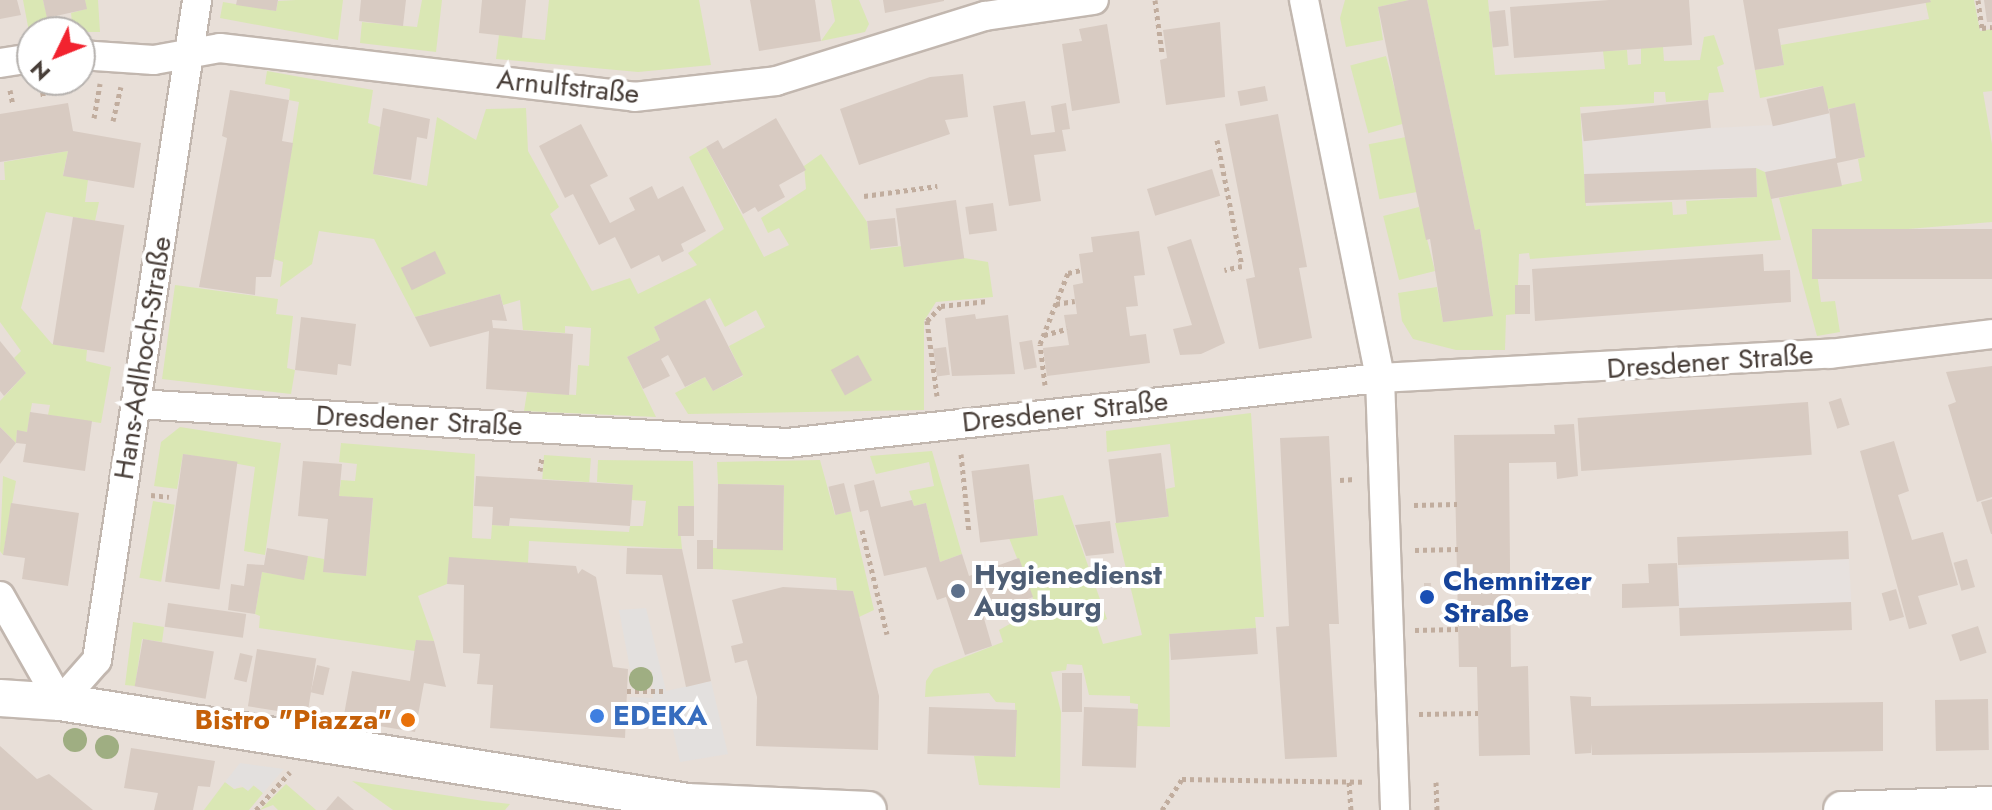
<!DOCTYPE html>
<html>
<head>
<meta charset="utf-8">
<style>
  body { margin:0 }
  #map { position:relative; width:1992px; height:810px; overflow:hidden; background:#f4efe9; font-family:Jost,sans-serif }
  div>[style] { position:absolute }
  [style*='--x'] { left:calc(var(--x)*1px); top:calc(var(--y)*1px); width:calc(var(--w)*1px); rotate:calc(var(--a)*1deg) }
  .residential>* { inset:0; background:#e8dfd8 }
  .industrial>* { inset:0; background:#e7e1de; transform-origin:0 0 }
  .green>* { inset:0; background:#dae7b4; transform-origin:0 0 }
  .parking>* { inset:0; background:#e3e0de }
  .building>* { inset:0; background:#d8cbc2; transform-origin:0 0 }
  .path>* { height:5px; margin-top:-2.5px; transform-origin:0; background:repeating-linear-gradient(90deg,#c1ad9e 0 4px,transparent 0 8px) }
  .roads { filter:drop-shadow(2px 0 #c2b7af) drop-shadow(-2px 0 #c2b7af) drop-shadow(0 2px #c2b7af) drop-shadow(0 -2px #c2b7af) }
  .minor>* { height:28px; margin:-14px; padding:0 14px; transform-origin:14px; border-radius:14px; background:#fff }
  .tertiary>* { height:36px; margin:-18px; padding:0 18px; transform-origin:18px; border-radius:18px; background:#fff }
  .trees>* { width:24px; height:24px; margin:-12px; border-radius:50%; background:#9fae82 }
  .dots>* { width:22px; height:22px; translate:-50% -50%; box-sizing:border-box; border:4px solid #fff; border-radius:50% }
  span { translate:-50% -50%; white-space:nowrap; text-align:center; line-height:1.15; -webkit-text-stroke:8px #fff; paint-order:stroke }
  .street-label { font-size:28px; color:#483e38 }
  .service-label { font-size:28px; color:#4e5e75; font-weight:700 }
  .left { translate:0 -50%; text-align:left }
  .transit-label { font-size:28px; color:#164399; font-weight:700 }
  .shop-label { font-size:28px; color:#366cbe; font-weight:700 }
  .food-label { font-size:28px; color:#c56008; font-weight:700 }
  .right { translate:-100% -50%; text-align:right }
  .north { position:absolute; left:16px; top:16px; width:80px; height:80px; box-sizing:border-box; background:#fff; border:2px solid #b6b2af; border-radius:50%; rotate:227deg; font-size:22px; font-weight:700; line-height:32px; text-align:center; color:#483e38 }
  .north::after { content:''; display:block; margin:auto; width:28px; height:36px; background:#f2232f; clip-path:polygon(50% 0,100% 100%,50% 72%,0 100%) }
</style>
</head>
<body>
<div id="map">
  <div class="residential">
    <div style="clip-path:polygon(evenodd,0 0,1992px 0,1992px 810px,0 810px,0 0,32px 32px,80px 32px,80px 80px,32px 80px,32px 32px)"></div>
  </div>
  <div class="industrial">
    <div style="clip-path:polygon(1829px 113px,1836px 158px,1765px 172px,1584px 178px,1582px 135px,1772px 125px)"></div>
    <div style="left:1849px;top:559px;width:43px;height:172px;rotate:87deg"></div>
  </div>
  <div class="green">
    <div style="clip-path:polygon(23px 0,43px 0,51px 32px,32px 32px,30px 37px)"></div>
    <div style="clip-path:polygon(85px 0,98px 0,100px 32px,73px 32px,71px 13px,86px 9px)"></div>
    <div style="clip-path:polygon(296px 0,343px 0,338px 40px,220px 18px,223px 2px,276px 11px,278px 1px)"></div>
    <div style="clip-path:polygon(422px 0,442px 0,436px 52px,360px 43px,362px 22px,417px 27px)"></div>
    <div style="clip-path:polygon(549px 0,699px 0,711px 65px,638px 72px,496px 59px,499px 35px,545px 40px)"></div>
    <div style="clip-path:polygon(831px 0,859px 0,869px 24px,865px 32px,821px 41px,835px 21px)"></div>
    <div style="clip-path:polygon(1345px 0,1409px 0,1378px 7px,1383px 40px,1346px 47px,1340px 18px)"></div>
    <div style="clip-path:polygon(1427px 0,1488px 0,1495px 75px,1605px 69px,1603px 51px,1627px 50px,1628px 65px,1641px 64px,1641px 48px,1663px 47px,1664px 61px,1700px 60px,1704px 37px,1714px 35px,1724px 64px,1717px 67px,1724px 92px,1709px 93px,1708px 100px,1666px 102px,1665px 92px,1654px 92px,1654px 103px,1580px 107px,1586px 206px,1672px 202px,1673px 215px,1687px 214px,1686px 201px,1757px 197px,1756px 168px,1765px 172px,1781px 240px,1530px 259px,1529px 253px,1519px 254px,1517px 314px,1506px 315px,1505px 350px,1456px 350px,1413px 339px,1402px 321px,1398px 293px,1437px 287px,1443px 322px,1493px 315px,1480px 229px,1475px 230px)"></div>
    <div style="clip-path:polygon(1925px 0,1974px 0,1980px 31px,1992px 29px,1992px 91px,1983px 92px,1992px 144px,1992px 222px,1812px 237px,1821px 302px,1835px 301px,1840px 332px,1817px 336px,1779px 198px,1862px 181px,1858px 159px,1865px 157px,1855px 104px,1827px 109px,1822px 86px,1760px 98px,1755px 70px,1784px 65px,1781px 45px,1929px 19px)"></div>
    <div style="left:1386px;top:56px;width:70px;height:37px;rotate:75deg"></div>
    <div style="clip-path:polygon(267px 71px,373px 90px,368px 123px,380px 127px,373px 174px,427px 186px,437px 117px,476px 140px,486px 109px,526px 108px,528px 151px,559px 207px,550px 214px,592px 291px,630px 278px,638px 294px,697px 265px,688px 253px,724px 229px,689px 157px,706px 147px,764px 257px,789px 245px,779px 228px,768px 233px,761px 218px,806px 189px,804px 166px,821px 154px,867px 222px,871px 250px,902px 246px,905px 267px,964px 258px,988px 262px,993px 297px,936px 302px,924px 321px,924px 410px,688px 414px,675px 393px,705px 377px,713px 391px,743px 376px,729px 346px,765px 327px,756px 310px,725px 327px,710px 298px,654px 327px,660px 340px,627px 357px,656px 417px,524px 411px,527px 392px,576px 395px,578px 365px,589px 366px,591px 328px,565px 326px,565px 333px,523px 330px,520px 300px,503px 305px,500px 294px,415px 317px,374px 239px,319px 231px,312px 264px,280px 287px,283px 262px,274px 259px,299px 102px,289px 100px,290px 89px,265px 84px)"></div>
    <div style="left:1406px;top:137px;width:56px;height:38px;rotate:79deg"></div>
    <div style="clip-path:polygon(68px 151px,63px 175px,88px 180px,85px 202px,99px 202px,95px 221px,46px 212px,21px 308px,52px 344px,87px 350px,86px 361px,111px 367px,101px 423px,48px 415px,50px 405px,32px 403px,27px 432px,17px 431px,16px 443px,0 427px,0 401px,26px 373px,14px 358px,21px 351px,0 322px,0 180px,5px 180px,4px 162px)"></div>
    <div style="left:1419px;top:207px;width:66px;height:37px;rotate:76deg"></div>
    <div style="clip-path:polygon(175px 285px,278px 299px,276px 314px,293px 316px,287px 368px,295px 370px,291px 394px,162px 379px)"></div>
    <div style="clip-path:polygon(1251px 413px,1264px 617px,1255px 617px,1256px 628px,1169px 634px,1170px 727px,1137px 726px,1138px 704px,1130px 703px,1130px 696px,1089px 695px,1082px 665px,1067px 664px,1066px 670px,1051px 672px,1061px 712px,1060px 788px,979px 785px,974px 756px,1016px 756px,1015px 703px,996px 702px,989px 693px,925px 697px,926px 681px,934px 669px,1003px 642px,999px 630px,1037px 609px,1009px 538px,1038px 535px,1034px 500px,1063px 495px,1107px 619px,1096px 623px,1103px 644px,1142px 635px,1115px 523px,1168px 517px,1166px 489px,1175px 487px,1170px 444px,1107px 452px,1106px 431px)"></div>
    <div style="clip-path:polygon(180px 427px,281px 443px,265px 555px,244px 551px,255px 467px,183px 454px,177px 489px,154px 486px,161px 442px)"></div>
    <div style="clip-path:polygon(341px 443px,475px 454px,472px 538px,491px 539px,492px 525px,629px 532px,630px 526px,643px 526px,646px 501px,631px 500px,632px 485px,597px 482px,598px 460px,693px 461px,694px 506px,678px 507px,682px 549px,529px 541px,528px 563px,450px 558px,447px 584px,418px 596px,434px 641px,416px 640px,415px 651px,259px 628px,260px 616px,255px 614px,262px 572px,304px 579px,308px 556px,324px 559px,324px 572px,366px 576px,373px 499px,339px 496px,341px 480px,355px 481px,357px 464px,339px 462px)"></div>
    <div style="clip-path:polygon(932px 451px,962px 554px,940px 562px,926px 503px,914px 506px,909px 491px,934px 486px,929px 462px,876px 474px,870px 456px)"></div>
    <div style="left:544px;top:455px;width:47px;height:24px;rotate:4deg"></div>
    <div style="clip-path:polygon(820px 460px,835px 515px,851px 511px,874px 610px,859px 617px,853px 591px,837px 590px,836px 578px,713px 569px,713px 548px,783px 549px,784px 485px,718px 484px,717px 462px)"></div>
    <div style="clip-path:polygon(3px 476px,16px 481px,3px 555px,0 551px)"></div>
    <div style="left:153px;top:501px;width:22px;height:78px;rotate:10deg"></div>
    <div style="clip-path:polygon(133px 622px,164px 627px,162px 642px,142px 639px,135px 686px,125px 685px)"></div>
    <div style="clip-path:polygon(352px 781px,484px 801px,510px 804px,505px 810px,393px 810px)"></div>
    <div style="clip-path:polygon(225px 782px,234px 789px,253px 785px,263px 793px,249px 810px,204px 810px)"></div>
    <div style="clip-path:polygon(286px 784px,316px 810px,278px 810px,273px 805px,260px 810px)"></div>
  </div>
  <div class="parking">
    <div style="clip-path:polygon(646px 608px,666px 691px,711px 681px,728px 754px,680px 762px,671px 721px,629px 717px,630px 697px,653px 698px,652px 670px,630px 669px,619px 610px)"></div>
    <div style="clip-path:polygon(240px 763px,284px 769px,263px 793px,254px 785px,248px 791px,240px 785px,235px 789px,225px 782px)"></div>
  </div>
  <div class="building">
    <div style="clip-path:polygon(0 0,17px 0,21px 15px,0 19px)"></div>
    <div style="clip-path:polygon(43px 0,85px 0,87px 9px,47px 18px)"></div>
    <div style="clip-path:polygon(237px 0,278px 0,276px 11px,236px 5px)"></div>
    <div style="clip-path:polygon(361px 0,406px 0,403px 26px,359px 21px)"></div>
    <div style="clip-path:polygon(482px 0,526px 0,522px 38px,479px 33px)"></div>
    <div style="clip-path:polygon(750px 0,815px 0,821px 41px,759px 51px)"></div>
    <div style="clip-path:polygon(883px 0,944px 0,944px 1px,885px 13px)"></div>
    <div style="clip-path:polygon(1409px 0,1427px 0,1475px 230px,1480px 229px,1493px 316px,1443px 322px,1430px 239px,1426px 240px,1378px 7px)"></div>
    <div style="clip-path:polygon(1609px 0,1689px 0,1692px 45px,1514px 58px,1510px 7px)"></div>
    <div style="clip-path:polygon(1743px 0,1930px 0,1931px 2px,1778px 29px,1784px 65px,1755px 70px)"></div>
    <div style="clip-path:polygon(1984px 0,1992px 0,1992px 22px,1987px 22px)"></div>
    <div style="left:1505px;top:10px;width:36px;height:16px;rotate:84deg"></div>
    <div style="clip-path:polygon(1220px 22px,1225px 97px,1166px 105px,1160px 60px,1167px 58px,1163px 30px)"></div>
    <div style="clip-path:polygon(1107px 24px,1120px 103px,1072px 111px,1062px 44px,1082px 41px,1079px 29px)"></div>
    <div style="clip-path:polygon(963px 74px,968px 117px,945px 120px,950px 134px,859px 165px,840px 109px,930px 77px)"></div>
    <div style="left:1265px;top:86px;width:15px;height:28px;rotate:79deg"></div>
    <div style="left:1823px;top:86px;width:28px;height:58px;rotate:77deg"></div>
    <div style="clip-path:polygon(230px 90px,289px 100px,282px 141px,293px 143px,271px 277px,256px 277px,255px 295px,199px 287px,227px 138px,222px 136px)"></div>
    <div style="left:1708px;top:100px;width:28px;height:128px;rotate:84deg"></div>
    <div style="clip-path:polygon(1025px 101px,1031px 135px,1055px 132px,1051px 106px,1066px 103px,1070px 129px,1062px 130px,1066px 151px,1034px 155px,1041px 201px,1009px 206px,993px 106px)"></div>
    <div style="clip-path:polygon(68px 103px,73px 131px,141px 143px,134px 188px,63px 176px,68px 151px,0 162px,0 114px)"></div>
    <div style="clip-path:polygon(1855px 103px,1865px 157px,1837px 163px,1842px 186px,1771px 199px,1765px 172px,1836px 158px,1829px 109px)"></div>
    <div style="clip-path:polygon(383px 108px,430px 119px,427px 139px,417px 137px,411px 180px,373px 174px)"></div>
    <div style="clip-path:polygon(1278px 114px,1307px 267px,1299px 268px,1312px 338px,1259px 349px,1246px 279px,1255px 277px,1225px 124px)"></div>
    <div style="clip-path:polygon(776px 118px,806px 170px,779px 185px,785px 197px,758px 212px,755px 207px,743px 214px,706px 147px,718px 140px,723px 149px)"></div>
    <div style="clip-path:polygon(581px 124px,608px 176px,590px 185px,610px 223px,635px 210px,629px 198px,652px 186px,658px 199px,683px 186px,706px 231px,681px 244px,684px 251px,662px 262px,659px 255px,631px 269px,615px 237px,599px 245px,573px 194px,565px 198px,539px 146px)"></div>
    <div style="left:1756px;top:168px;width:29px;height:172px;rotate:88deg"></div>
    <div style="left:1212px;top:169px;width:28px;height:68px;rotate:73deg"></div>
    <div style="left:956px;top:200px;width:59px;height:61px;rotate:82deg"></div>
    <div style="left:993px;top:203px;width:28px;height:28px;rotate:82deg"></div>
    <div style="left:73px;top:217px;width:52px;height:129px;rotate:9deg"></div>
    <div style="left:895px;top:218px;width:28px;height:28px;rotate:84deg"></div>
    <div style="left:1992px;top:229px;width:50px;height:180px;rotate:90deg"></div>
    <div style="clip-path:polygon(1139px 231px,1145px 275px,1134px 276px,1138px 306px,1126px 307px,1130px 336px,1146px 334px,1150px 363px,1047px 376px,1043px 348px,1069px 345px,1064px 315px,1077px 314px,1073px 285px,1083px 283px,1079px 254px,1093px 252px,1091px 237px)"></div>
    <div style="clip-path:polygon(1191px 239px,1225px 343px,1201px 354px,1180px 355px,1173px 329px,1192px 325px,1167px 247px)"></div>
    <div style="left:435px;top:251px;width:25px;height:38px;rotate:64deg"></div>
    <div style="clip-path:polygon(1763px 254px,1764px 271px,1790px 270px,1791px 302px,1535px 321px,1532px 269px)"></div>
    <div style="left:1515px;top:285px;width:15px;height:29px"></div>
    <div style="clip-path:polygon(500px 294px,507px 321px,492px 320px,493px 328px,573px 334px,569px 395px,486px 389px,489px 331px,430px 347px,415px 317px)"></div>
    <div style="clip-path:polygon(705px 300px,743px 375px,713px 391px,705px 377px,685px 387px,668px 355px,661px 359px,670px 376px,643px 389px,627px 357px,660px 340px,654px 327px)"></div>
    <div style="clip-path:polygon(975px 314px,976px 319px,1008px 315px,1015px 374px,952px 376px,945px 318px)"></div>
    <div style="clip-path:polygon(301px 317px,356px 324px,351px 366px,338px 364px,337px 375px,295px 370px)"></div>
    <div style="left:1032px;top:340px;width:28px;height:13px;rotate:80deg"></div>
    <div style="clip-path:polygon(0 341px,26px 373px,4px 396px,0 391px)"></div>
    <div style="left:946px;top:347px;width:28px;height:13px;rotate:82deg"></div>
    <div style="left:858px;top:355px;width:29px;height:31px;rotate:61deg"></div>
    <div style="clip-path:polygon(1992px 366px,1992px 497px,1977px 502px,1948px 405px,1956px 402px,1946px 372px)"></div>
    <div style="left:1841px;top:398px;width:28px;height:13px;rotate:72deg"></div>
    <div style="left:1808px;top:402px;width:53px;height:231px;rotate:86deg"></div>
    <div style="clip-path:polygon(30px 412px,92px 421px,85px 471px,23px 462px,26px 444px,16px 443px,0 464px,0 427px,16px 443px,17px 430px,27px 432px)"></div>
    <div style="clip-path:polygon(1574px 424px,1578px 476px,1557px 479px,1556px 462px,1509px 463px,1511px 667px,1528px 666px,1530px 755px,1479px 756px,1477px 667px,1459px 667px,1454px 435px,1555px 434px,1554px 425px)"></div>
    <div style="clip-path:polygon(1329px 436px,1339px 624px,1329px 624px,1337px 757px,1285px 759px,1276px 627px,1289px 626px,1280px 438px)"></div>
    <div style="clip-path:polygon(1894px 441px,1909px 491px,1898px 495px,1912px 540px,1943px 532px,1958px 585px,1918px 596px,1927px 624px,1909px 629px,1860px 451px)"></div>
    <div style="left:1161px;top:453px;width:64px;height:53px;rotate:83deg"></div>
    <div style="left:183px;top:454px;width:55px;height:129px;rotate:8deg"></div>
    <div style="clip-path:polygon(303px 461px,342px 464px,339px 496px,373px 498px,366px 576px,323px 572px,328px 519px,298px 516px)"></div>
    <div style="left:1029px;top:464px;width:72px;height:58px;rotate:83deg"></div>
    <div style="clip-path:polygon(476px 476px,633px 485px,630px 526px,510px 518px,509px 526px,492px 525px,493px 507px,474px 506px)"></div>
    <div style="clip-path:polygon(874px 480px,881px 507px,912px 500px,914px 506px,926px 503px,940px 562px,962px 554px,969px 576px,1019px 558px,1033px 597px,983px 615px,992px 646px,965px 655px,946px 597px,937px 600px,926px 567px,884px 576px,868px 510px,860px 512px,854px 485px)"></div>
    <div style="left:844px;top:483px;width:29px;height:16px;rotate:76deg"></div>
    <div style="left:718px;top:484px;width:66px;height:65px;rotate:1deg"></div>
    <div style="clip-path:polygon(1992px 499px,1992px 534px,1991px 534px,1981px 502px)"></div>
    <div style="clip-path:polygon(11px 503px,79px 513px,68px 586px,22px 579px,25px 558px,3px 555px)"></div>
    <div style="left:678px;top:506px;width:16px;height:30px"></div>
    <div style="clip-path:polygon(1110px 521px,1114px 553px,1086px 556px,1075px 525px)"></div>
    <div style="left:1848px;top:531px;width:28px;height:171px;rotate:88deg"></div>
    <div style="left:697px;top:540px;width:16px;height:29px"></div>
    <div style="clip-path:polygon(267px 548px,308px 556px,304px 580px,262px 572px,255px 614px,228px 610px,231px 584px,244px 586px,247px 564px,264px 565px)"></div>
    <div style="clip-path:polygon(627px 548px,682px 549px,711px 681px,686px 687px,662px 575px,626px 574px)"></div>
    <div style="clip-path:polygon(449px 557px,576px 566px,578px 574px,582px 569px,596px 577px,613px 667px,628px 669px,625px 738px,490px 728px,493px 685px,477px 684px,480px 654px,463px 653px,464px 585px,447px 584px)"></div>
    <div style="left:1967px;top:559px;width:29px;height:14px;rotate:74deg"></div>
    <div style="clip-path:polygon(1677px 563px,1679px 606px,1622px 608px,1622px 584px,1649px 583px,1648px 564px)"></div>
    <div style="clip-path:polygon(1424px 583px,1431px 583px,1432px 607px,1424px 608px)"></div>
    <div style="clip-path:polygon(783px 587px,853px 591px,879px 696px,878px 750px,756px 746px,757px 697px,747px 660px,735px 663px,731px 646px,743px 643px,732px 600px)"></div>
    <div style="left:1896px;top:589px;width:29px;height:15px;rotate:74deg"></div>
    <div style="left:1851px;top:602px;width:28px;height:172px;rotate:88deg"></div>
    <div style="left:168px;top:603px;width:79px;height:24px;rotate:8deg"></div>
    <div style="left:1978px;top:626px;width:28px;height:28px;rotate:72deg"></div>
    <div style="left:1256px;top:628px;width:26px;height:87px;rotate:86deg"></div>
    <div style="left:143px;top:639px;width:72px;height:48px;rotate:10deg"></div>
    <div style="clip-path:polygon(416px 640px,434px 641px,446px 687px,424px 683px,415px 732px,343px 720px,352px 671px,410px 681px)"></div>
    <div style="left:257px;top:649px;width:60px;height:58px;rotate:9deg"></div>
    <div style="left:240px;top:653px;width:13px;height:27px;rotate:13deg"></div>
    <div style="left:317px;top:665px;width:13px;height:28px;rotate:13deg"></div>
    <div style="left:1062px;top:673px;width:20px;height:39px"></div>
    <div style="clip-path:polygon(1570px 696px,1591px 697px,1591px 706px,1883px 702px,1883px 751px,1592px 755px,1591px 743px,1591px 753px,1575px 754px)"></div>
    <div style="left:1988px;top:699px;width:51px;height:53px;rotate:89deg"></div>
    <div style="left:929px;top:707px;width:88px;height:47px;rotate:2deg"></div>
    <div style="left:1084px;top:707px;width:54px;height:59px;rotate:2deg"></div>
    <div style="clip-path:polygon(0 746px,37px 779px,49px 774px,93px 810px,0 810px)"></div>
    <div style="clip-path:polygon(131px 748px,215px 761px,210px 787px,198px 786px,193px 810px,154px 810px,158px 793px,124px 788px)"></div>
    <div style="clip-path:polygon(338px 796px,354px 810px,326px 810px)"></div>
  </div>
  <div class="path">
    <div style="--x:1155;--y:0;--w:53;--a:82.5"></div>
    <div style="--x:1978;--y:0;--w:28;--a:82"></div>
    <div style="--x:1982;--y:28;--w:10;--a:-6"></div>
    <div style="--x:41;--y:84;--w:15;--a:79"></div>
    <div style="--x:10;--y:90;--w:15;--a:79"></div>
    <div style="--x:94;--y:118;--w:35;--a:-80"></div>
    <div style="--x:113;--y:121;--w:35;--a:-77"></div>
    <div style="--x:1217;--y:140;--w:128;--a:78.8"></div>
    <div style="--x:1242;--y:266;--w:18;--a:167"></div>
    <div style="--x:864;--y:196;--w:74;--a:-7.8"></div>
    <div style="--x:1056;--y:304;--w:19;--a:-9"></div>
    <div style="--x:1044;--y:335;--w:24;--a:-15"></div>
    <div style="--x:1045;--y:385;--w:41;--a:-97"></div>
    <div style="--x:1040;--y:344;--w:76;--a:-68.5"></div>
    <div style="--x:1068;--y:273;--w:13;--a:-13"></div>
    <div style="--x:937;--y:396;--w:76;--a:-97.6"></div>
    <div style="--x:927;--y:321;--w:21;--a:-47"></div>
    <div style="--x:941;--y:306;--w:47;--a:-6.1"></div>
    <div style="--x:961;--y:454;--w:79;--a:84.2"></div>
    <div style="--x:540;--y:471;--w:15;--a:-82"></div>
    <div style="--x:1340;--y:480;--w:15;--a:-4"></div>
    <div style="--x:151;--y:495;--w:18;--a:6"></div>
    <div style="--x:1414;--y:505;--w:43;--a:-1.3"></div>
    <div style="--x:862;--y:530;--w:107;--a:76.5"></div>
    <div style="--x:1415;--y:550;--w:43;--a:-1.3"></div>
    <div style="--x:1415;--y:630;--w:43;--a:-1.3"></div>
    <div style="--x:627;--y:691;--w:39;--a:0"></div>
    <div style="--x:1419;--y:714;--w:59;--a:-1"></div>
    <div style="--x:1349;--y:782;--w:28;--a:86"></div>
    <div style="--x:1436;--y:782;--w:28;--a:88"></div>
    <div style="--x:256;--y:810;--w:51;--a:-48.2"></div>
    <div style="--x:1162;--y:810;--w:37;--a:-57"></div>
    <div style="--x:1182;--y:779;--w:182;--a:0.9"></div>
  </div>
  <div class="roads">
    <div class="minor">
      <div style="--x:1304;--y:0;--w:386;--a:78.6"></div>
      <div style="--x:1380;--y:378;--w:432;--a:88"></div>
      <div style="--x:80;--y:55;--w:74;--a:3.9"></div>
      <div style="--x:154;--y:60;--w:67;--a:-10.3"></div>
      <div style="--x:220;--y:48;--w:417;--a:6.7"></div>
      <div style="--x:634;--y:97;--w:143;--a:-6.4"></div>
      <div style="--x:776;--y:81;--w:219;--a:-17.3"></div>
      <div style="--x:985;--y:16;--w:110;--a:-8.4"></div>
      <div style="--x:0;--y:63;--w:32;--a:-9"></div>
      <div style="--x:136;--y:404;--w:652;--a:3.43"></div>
      <div style="--x:787;--y:443;--w:597;--a:-6.26"></div>
      <div style="--x:1380;--y:378;--w:451;--a:-3.1"></div>
      <div style="--x:1830;--y:354;--w:163;--a:-7"></div>
      <div style="--x:0;--y:596;--w:122;--a:60.5"></div>
      <div style="--x:60;--y:702;--w:56;--a:-48.6"></div>
      <div style="--x:97;--y:660;--w:668;--a:-81.38"></div>
    </div>
    <div class="tertiary">
      <div style="--x:0;--y:698;--w:60;--a:3.8"></div>
      <div style="--x:60;--y:702;--w:636;--a:9.05"></div>
      <div style="--x:688;--y:802;--w:180;--a:2.5"></div>
      <div style="--x:1842;--y:810;--w:150;--a:-1.9"></div>
    </div>
  </div>
  <div class="trees">
    <div style="left:641px;top:679px"></div>
    <div style="left:75px;top:740px"></div>
    <div style="left:107px;top:747px"></div>
  </div>
  <div class="dots">
    <div style="left:958px;top:591px;background:#5c6f8a"></div>
    <div style="left:1427px;top:597px;background:#1a4fb4"></div>
    <div style="left:597px;top:716px;background:#3f7fe0"></div>
    <div style="left:408px;top:720px;background:#e8710a"></div>
  </div>
  <div class="street-label">
    <span style="left:568px;top:87px;rotate:6deg">Arnulfstraße</span>
    <span style="left:143px;top:358px;rotate:-81deg">Hans-Adlhoch-Straße</span>
    <span style="left:1710px;top:362px;rotate:-4deg">Dresdener Straße</span>
    <span style="left:1065px;top:412px;rotate:-6deg">Dresdener Straße</span>
    <span style="left:419px;top:421px;rotate:3deg">Dresdener Straße</span>
  </div>
  <div class="service-label">
    <span class="left" style="left:974px;top:591px">Hygienedienst<br>Augsburg</span>
  </div>
  <div class="transit-label">
    <span class="left" style="left:1443px;top:597px">Chemnitzer<br>Straße</span>
  </div>
  <div class="shop-label">
    <span class="left" style="left:613px;top:716px">EDEKA</span>
  </div>
  <div class="food-label">
    <span class="right" style="left:392px;top:720px">Bistro "Piazza"</span>
  </div>
  <div class="north">N</div>
</div>
</body>
</html>
